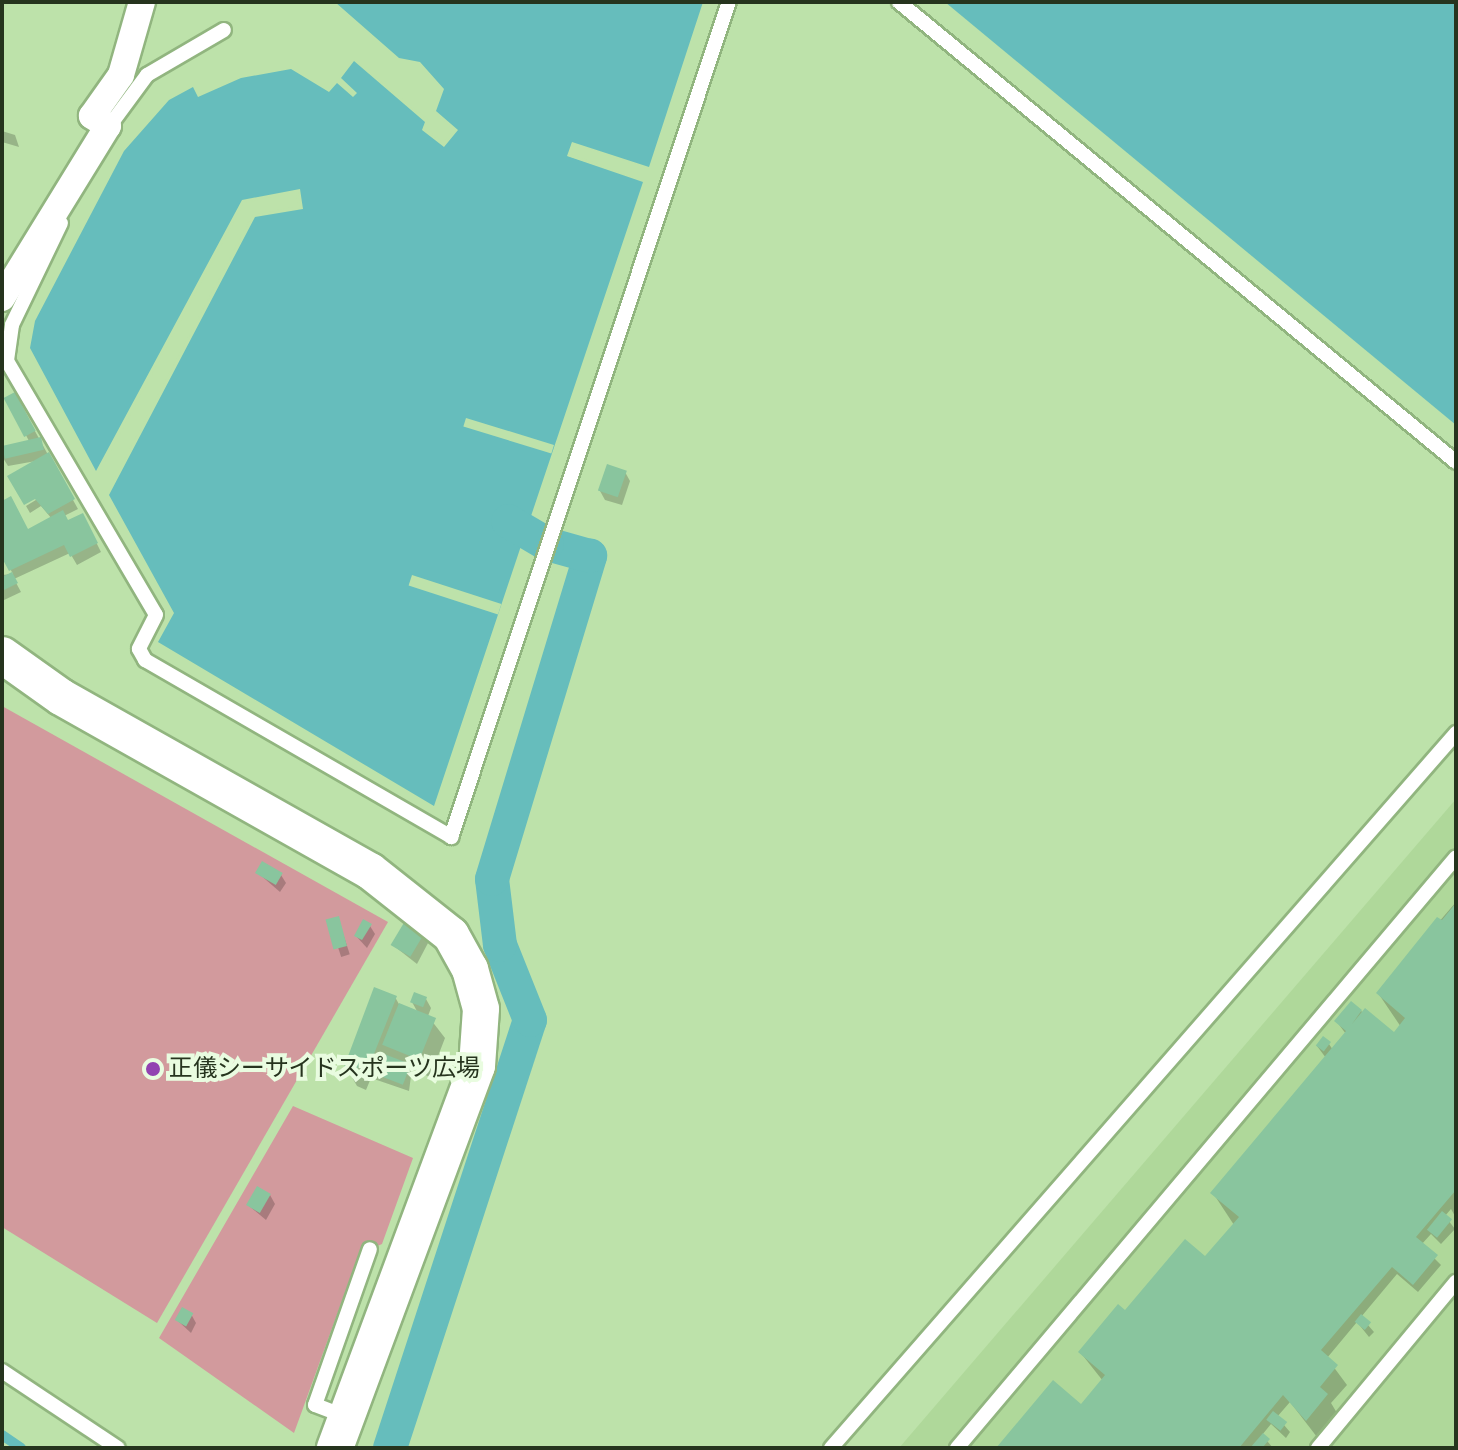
<!DOCTYPE html>
<html>
<head>
<meta charset="utf-8">
<style>
  body { margin:0 }
  #map { position:relative; width:1458px; height:1450px; overflow:hidden; background:#bde2aa; font-family:"Source Sans 3","Noto Sans JP",sans-serif }
  div>[style] { position:absolute }
  [style*='--x'] { left:calc(var(--x)*1px); top:calc(var(--y)*1px); width:calc(var(--w)*1px); rotate:calc(var(--a)*1deg) }
  .built>* { inset:0; background:#afd89a }
  .green>* { inset:0; background:#d29a9d }
  .water>* { inset:0; background:#66bdbc }
  .pier>* { inset:0; background:#bde2aa; transform-origin:0 0 }
  .shadow>* { inset:0; background:#0003; transform-origin:0 0 }
  .stream>* { height:10px; margin:-5px; padding:0 5px; transform-origin:5px; border-radius:5px; background:#66bdbc }
  .canal>* { height:34px; margin:-17px; padding:0 17px; transform-origin:17px; border-radius:17px; background:#66bdbc }
  .building>* { inset:0; background:#89c59e; transform-origin:0 0 }
  .roads { filter:drop-shadow(2px 0 #91b57f) drop-shadow(-2px 0 #91b57f) drop-shadow(0 2px #91b57f) drop-shadow(0 -2px #91b57f) }
  .lane>* { height:14px; margin:-7px; padding:0 7px; transform-origin:7px; border-radius:7px; background:#fff }
  .street>* { height:26px; margin:-13px; padding:0 13px; transform-origin:13px; border-radius:13px; background:#fff }
  .secondary>* { height:36px; margin:-18px; padding:0 18px; transform-origin:18px; border-radius:18px; background:#fff }
  .dots>* { width:22px; height:22px; translate:-50% -50%; box-sizing:border-box; border:4px solid #e9fce0; border-radius:50% }
  span { translate:-50% -50%; white-space:nowrap; text-align:center; line-height:1.15; -webkit-text-stroke:8px #e9fce0; paint-order:stroke }
  .poi-label { font-size:24px; color:#26341e }
  .left { translate:0 -50%; text-align:left }
  .frame { position:absolute; inset:0; border:4px solid #26341e; pointer-events:none }
</style>
</head>
<body>
<div id="map">
  <div class="built">
    <div style="clip-path:polygon(1456px 799px,1456px 1448px,899px 1448px)"></div>
  </div>
  <div class="green">
    <div style="clip-path:polygon(2px 706px,388px 922px,157px 1323px,2px 1227px)"></div>
    <div style="clip-path:polygon(293px 1106px,413px 1158px,382px 1244px,359px 1254px,294px 1433px,159px 1338px)"></div>
  </div>
  <div class="water">
    <div style="clip-path:polygon(335px 2px,703px 2px,649px 167px,572px 142px,567px 156px,643px 182px,528px 525px,534px 528px,530px 540px,524px 537px,434px 806px,158px 642px,174px 613px,109px 495px,255px 217px,303px 209px,300px 189px,242px 200px,96px 471px,30px 348px,35px 321px,124px 151px,169px 100px,193px 87px,198px 97px,241px 78px,291px 69px,329px 92px,337px 83px,353px 97px,357px 93px,341px 78px,354px 61px,425px 122px,422px 130px,444px 147px,458px 130px,436px 111px,444px 89px,420px 62px,399px 58px)"></div>
    <div style="clip-path:polygon(945px 2px,1456px 2px,1456px 425px)"></div>
  </div>
  <div class="pier">
    <div style="clip-path:polygon(352px 58px,428px 119px,427px 128px,443px 142px,453px 130px,432px 110px,456px 130px,444px 145px,423px 128px,427px 121px)"></div>
    <div style="clip-path:polygon(572px 143px,648px 168px,574px 146px,571px 154px,644px 181px,568px 156px)"></div>
    <div style="clip-path:polygon(298px 192px,300px 206px,253px 215px,107px 492px,252px 215px,298px 206px,296px 193px,244px 203px,98px 475px,244px 202px)"></div>
    <div style="left:466px;top:418px;width:92px;height:9px;rotate:17deg"></div>
    <div style="left:412px;top:575px;width:94px;height:11px;rotate:18deg"></div>
  </div>
  <div class="shadow">
    <div style="clip-path:polygon(2px 131px,15px 135px,19px 147px,2px 142px)"></div>
    <div style="clip-path:polygon(15px 395px,78px 509px,64px 516px,68px 523px,87px 524px,101px 552px,77px 565px,70px 553px,14px 579px,21px 592px,2px 601px,2px 575px,13px 574px,2px 554px,2px 503px,27px 531px,52px 519px,41px 506px,30px 513px,26px 506px,44px 495px,36px 461px,8px 466px,3px 458px,2px 447px,29px 441px,7px 399px)"></div>
    <div style="clip-path:polygon(625px 472px,630px 481px,622px 505px,605px 500px,600px 491px)"></div>
    <div style="clip-path:polygon(258px 873px,281px 875px,286px 883px,280px 892px)"></div>
    <div style="clip-path:polygon(1456px 902px,1456px 1218px,1451px 1209px,1445px 1216px,1455px 1229px,1441px 1244px,1431px 1234px,1421px 1245px,1441px 1265px,1418px 1292px,1397px 1274px,1361px 1317px,1374px 1332px,1369px 1337px,1357px 1322px,1327px 1358px,1347px 1385px,1331px 1403px,1337px 1413px,1317px 1437px,1290px 1402px,1277px 1417px,1290px 1432px,1286px 1438px,1271px 1424px,1262px 1435px,1273px 1448px,999px 1448px,1081px 1407px,1103px 1381px,1080px 1352px,1125px 1313px,1206px 1259px,1234px 1225px,1213px 1193px,1326px 1058px,1317px 1046px,1329px 1044px,1333px 1050px,1346px 1034px,1337px 1022px,1361px 1011px,1393px 1036px,1401px 1027px,1378px 993px)"></div>
    <div style="left:338px;top:918px;width:38px;height:9px;rotate:72deg"></div>
    <div style="clip-path:polygon(370px 926px,375px 934px,367px 948px,356px 936px)"></div>
    <div style="clip-path:polygon(423px 935px,428px 943px,417px 964px,394px 946px)"></div>
    <div style="clip-path:polygon(395px 997px,400px 1006px,418px 1013px,412px 1002px,426px 999px,431px 1008px,428px 1016px,445px 1038px,430px 1077px,412px 1069px,409px 1091px,371px 1078px,366px 1090px,357px 1086px,346px 1067px)"></div>
    <div style="clip-path:polygon(270px 1195px,275px 1204px,266px 1220px,248px 1205px)"></div>
    <div style="clip-path:polygon(191px 1314px,196px 1323px,191px 1333px,177px 1320px)"></div>
  </div>
  <div class="stream">
    <div style="--x:2;--y:1435;--w:23;--a:34"></div>
  </div>
  <div class="canal">
    <div style="--x:390;--y:1448;--w:450;--a:-71.9"></div>
    <div style="--x:530;--y:1020;--w:81;--a:-111.8"></div>
    <div style="--x:500;--y:945;--w:66;--a:-96.9"></div>
    <div style="--x:492;--y:879;--w:338;--a:-73.1"></div>
    <div style="--x:590;--y:556;--w:45;--a:-164.4"></div>
    <div style="--x:547;--y:544;--w:45;--a:-149.5"></div>
  </div>
  <div class="building">
    <div style="left:15px;top:392px;width:44px;height:13px;rotate:62deg"></div>
    <div style="left:41px;top:437px;width:13px;height:40px;rotate:77deg"></div>
    <div style="clip-path:polygon(49px 452px,75px 499px,48px 514px,35px 499px,24px 505px,7px 476px)"></div>
    <div style="left:607px;top:464px;width:21px;height:28px;rotate:19deg"></div>
    <div style="clip-path:polygon(11px 496px,28px 529px,63px 510px,68px 520px,83px 513px,98px 543px,70px 557px,64px 545px,9px 571px,2px 558px,2px 501px)"></div>
    <div style="clip-path:polygon(12px 572px,18px 583px,2px 591px,2px 577px)"></div>
    <div style="left:262px;top:861px;width:24px;height:14px;rotate:30deg"></div>
    <div style="clip-path:polygon(1456px 903px,1456px 1190px,1416px 1237px,1438px 1255px,1413px 1285px,1392px 1267px,1321px 1350px,1338px 1365px,1320px 1387px,1328px 1394px,1306px 1421px,1283px 1395px,1239px 1448px,996px 1448px,1053px 1380px,1081px 1404px,1105px 1375px,1078px 1352px,1118px 1304px,1125px 1310px,1185px 1239px,1205px 1256px,1239px 1217px,1210px 1193px,1346px 1031px,1334px 1021px,1351px 1001px,1362px 1010px,1352px 1024px,1365px 1008px,1394px 1032px,1405px 1018px,1376px 993px,1437px 917px,1442px 920px)"></div>
    <div style="left:339px;top:916px;width:31px;height:14px;rotate:75deg"></div>
    <div style="clip-path:polygon(363px 919px,372px 924px,362px 940px,354px 936px)"></div>
    <div style="left:405px;top:921px;width:23px;height:28px;rotate:31deg"></div>
    <div style="clip-path:polygon(374px 987px,397px 996px,370px 1064px,361px 1060px,356px 1072px,344px 1067px)"></div>
    <div style="left:414px;top:992px;width:14px;height:11px;rotate:21deg"></div>
    <div style="left:399px;top:1003px;width:40px;height:45px;rotate:22deg"></div>
    <div style="left:1323px;top:1036px;width:10px;height:12px;rotate:37deg"></div>
    <div style="left:379px;top:1052px;width:34px;height:22px;rotate:21deg"></div>
    <div style="left:257px;top:1186px;width:16px;height:22px;rotate:30deg"></div>
    <div style="left:1442px;top:1211px;width:13px;height:24px;rotate:39deg"></div>
    <div style="left:182px;top:1307px;width:13px;height:15px;rotate:29deg"></div>
    <div style="left:1361px;top:1314px;width:13px;height:10px;rotate:39deg"></div>
    <div style="left:1273px;top:1411px;width:18px;height:11px;rotate:38deg"></div>
    <div style="clip-path:polygon(1263px 1433px,1270px 1439px,1262px 1448px,1250px 1448px)"></div>
  </div>
  <div class="roads">
    <div class="lane">
      <div style="--x:899;--y:2;--w:722;--a:39.55"></div>
      <div style="--x:105;--y:132;--w:71;--a:-53.6"></div>
      <div style="--x:147;--y:75;--w:89;--a:-30.3"></div>
      <div style="--x:61;--y:223;--w:113;--a:115.7"></div>
      <div style="--x:12;--y:325;--w:36;--a:98"></div>
      <div style="--x:7;--y:361;--w:294;--a:59.6"></div>
      <div style="--x:156;--y:615;--w:38;--a:117"></div>
      <div style="--x:139;--y:649;--w:13;--a:61"></div>
      <div style="--x:145;--y:660;--w:354;--a:30"></div>
      <div style="--x:451;--y:837;--w:880;--a:-71.59"></div>
      <div style="--x:2;--y:1371;--w:139;--a:33.6"></div>
      <div style="--x:344;--y:1416;--w:31;--a:-159"></div>
      <div style="--x:315;--y:1405;--w:165;--a:-70.6"></div>
      <div style="--x:831;--y:1448;--w:950;--a:-48.84"></div>
      <div style="--x:957;--y:1448;--w:773;--a:-49.82"></div>
      <div style="--x:1318;--y:1448;--w:216;--a:-50.3"></div>
    </div>
    <div class="street">
      <div style="--x:2;--y:298;--w:202;--a:-58.4"></div>
      <div style="--x:108;--y:126;--w:19;--a:-148"></div>
      <div style="--x:92;--y:116;--w:50;--a:-54.7"></div>
      <div style="--x:121;--y:75;--w:76;--a:-74"></div>
    </div>
    <div class="secondary">
      <div style="--x:2;--y:655;--w:72;--a:35.4"></div>
      <div style="--x:61;--y:697;--w:355;--a:29.4"></div>
      <div style="--x:370;--y:871;--w:103;--a:38.3"></div>
      <div style="--x:451;--y:935;--w:39;--a:61"></div>
      <div style="--x:470;--y:969;--w:41;--a:74.6"></div>
      <div style="--x:481;--y:1009;--w:57;--a:94"></div>
      <div style="--x:477;--y:1066;--w:408;--a:110.4"></div>
    </div>
  </div>
  <div class="dots">
    <div style="left:153px;top:1069px;background:#9242b1"></div>
  </div>
  <div class="poi-label">
    <span class="left" style="left:169px;top:1069px">正儀シーサイドスポーツ広場</span>
  </div>
  <div class="frame"></div>
</div>
</body>
</html>
